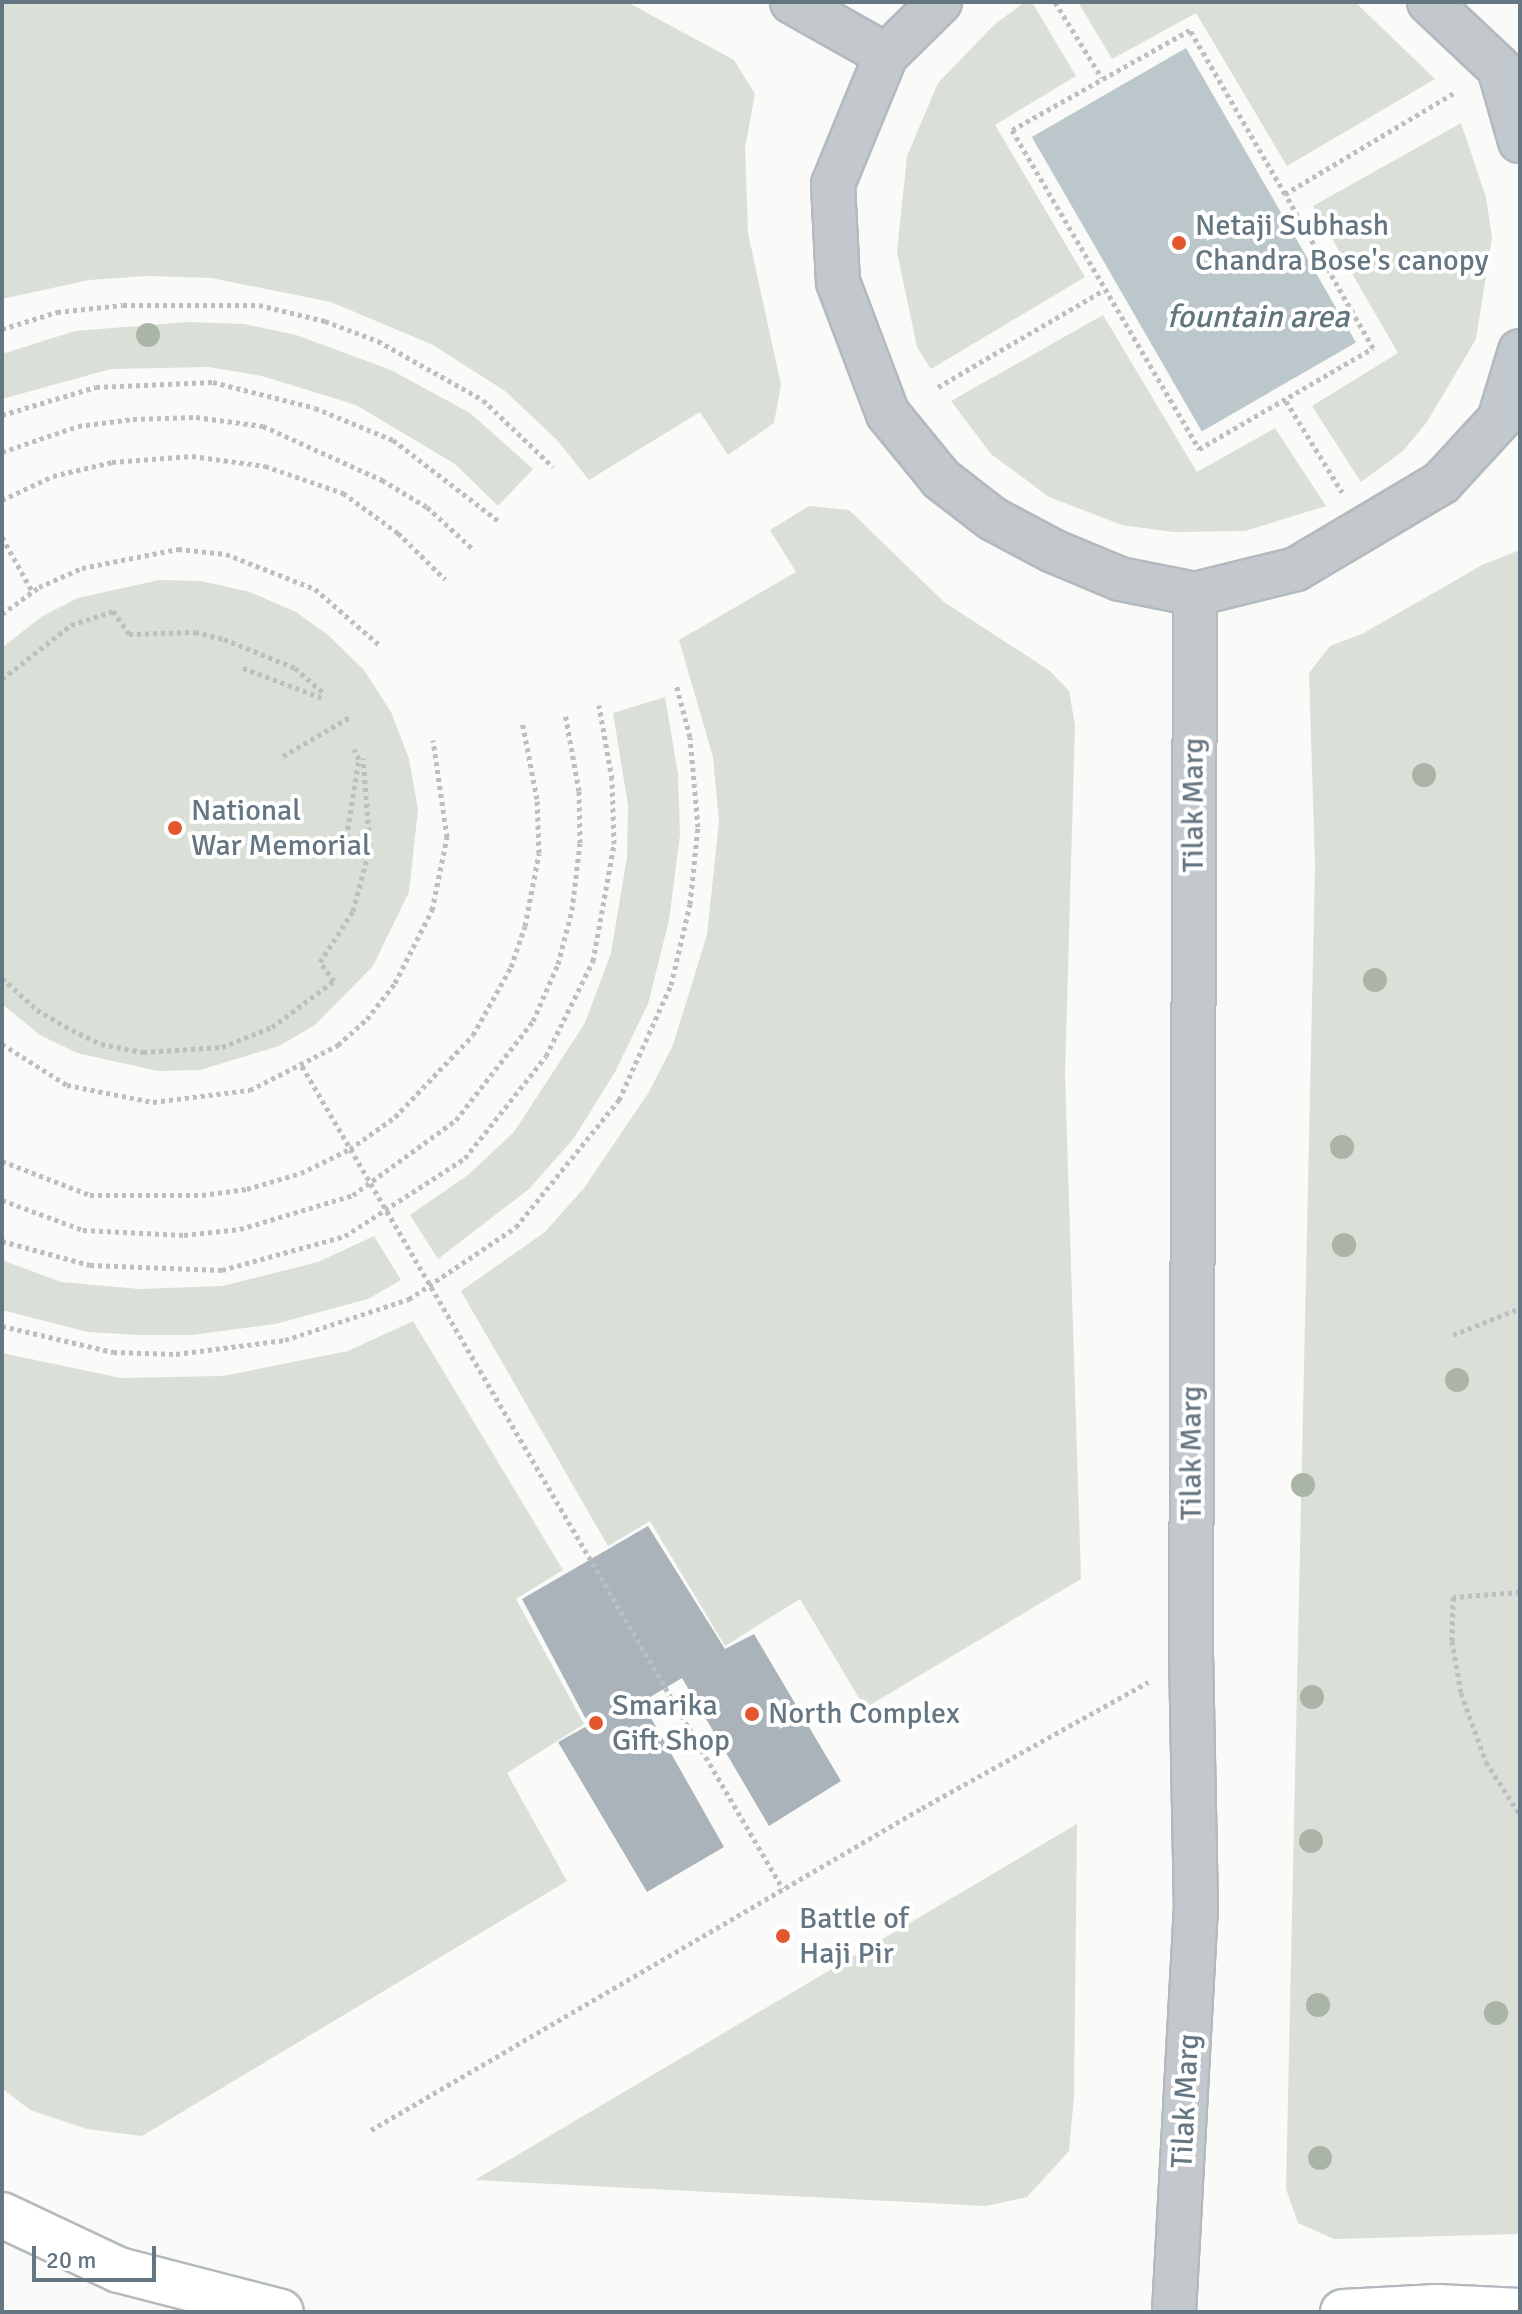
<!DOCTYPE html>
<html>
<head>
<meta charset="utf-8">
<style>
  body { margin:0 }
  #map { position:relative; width:1522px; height:2314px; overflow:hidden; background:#fafaf8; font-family:Signika,sans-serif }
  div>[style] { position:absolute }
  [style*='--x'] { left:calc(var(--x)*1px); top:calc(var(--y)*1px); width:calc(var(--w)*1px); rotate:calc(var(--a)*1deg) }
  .green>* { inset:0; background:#dadfd7 }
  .water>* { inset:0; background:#bbc7cb; transform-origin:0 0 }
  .building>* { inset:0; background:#aab3b9 }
  .path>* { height:5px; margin-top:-2.5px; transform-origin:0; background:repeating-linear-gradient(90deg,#bbbfc2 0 4px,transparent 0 8px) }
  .roads { filter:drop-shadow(2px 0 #b3babf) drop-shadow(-2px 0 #b3babf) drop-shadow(0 2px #b3babf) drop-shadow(0 -2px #b3babf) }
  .street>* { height:42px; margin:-21px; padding:0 21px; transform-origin:21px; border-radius:21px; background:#c3c8cc }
  .secondary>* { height:44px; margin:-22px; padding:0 22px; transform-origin:22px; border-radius:22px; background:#fff }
  .trees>* { width:24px; height:24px; margin:-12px; border-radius:50%; background:#aab4a7 }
  .dots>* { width:22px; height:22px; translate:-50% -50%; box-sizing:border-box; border:4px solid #fff; border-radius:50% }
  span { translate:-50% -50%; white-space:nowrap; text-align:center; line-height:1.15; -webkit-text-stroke:8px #fff; paint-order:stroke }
  .poi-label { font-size:30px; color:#657683 }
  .left { translate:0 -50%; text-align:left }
  .street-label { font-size:30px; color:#657683 }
  .water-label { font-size:32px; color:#60757c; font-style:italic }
  .frame { position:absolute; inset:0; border:4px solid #657683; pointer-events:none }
  .scale { position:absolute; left:32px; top:2246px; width:124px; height:36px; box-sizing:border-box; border:4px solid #657683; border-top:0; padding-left:10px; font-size:24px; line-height:28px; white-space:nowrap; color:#657683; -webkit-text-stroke:6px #fff; paint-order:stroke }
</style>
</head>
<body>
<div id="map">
  <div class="green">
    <div style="clip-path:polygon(2px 2px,627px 2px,734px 60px,755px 94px,745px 148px,748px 233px,781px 385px,774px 423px,728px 455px,700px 412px,589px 480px,557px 440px,505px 391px,433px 345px,331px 302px,211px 278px,148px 276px,89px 280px,2px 299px)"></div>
    <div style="clip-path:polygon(1025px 2px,1032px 2px,1076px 76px,995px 125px,1085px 277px,931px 369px,917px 347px,897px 252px,907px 156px,938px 83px,995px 24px)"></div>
    <div style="clip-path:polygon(1078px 2px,1355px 2px,1435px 79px,1287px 166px,1196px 13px,1112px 59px)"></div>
    <div style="clip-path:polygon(1461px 123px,1486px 197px,1492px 238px,1476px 339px,1427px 422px,1403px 451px,1361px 482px,1312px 406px,1398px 353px,1313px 206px)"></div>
    <div style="clip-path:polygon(1103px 315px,1197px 472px,1275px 428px,1326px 506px,1245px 531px,1173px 532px,1122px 525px,1049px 497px,991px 454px,951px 401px)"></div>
    <div style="clip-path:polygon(188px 322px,244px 324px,296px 335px,391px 370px,470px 413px,533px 469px,498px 506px,455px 464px,356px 405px,262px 376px,209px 367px,111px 369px,2px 399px,2px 354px,75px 331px)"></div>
    <div style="clip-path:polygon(809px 506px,849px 510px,944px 602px,1050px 671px,1069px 691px,1075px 725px,1065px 1075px,1081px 1579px,865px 1708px,800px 1599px,725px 1646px,650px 1521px,608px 1546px,461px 1291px,545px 1232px,584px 1188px,649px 1092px,673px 1045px,707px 935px,719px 821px,713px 757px,679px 640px,796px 572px,770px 530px)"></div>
    <div style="clip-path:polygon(1520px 550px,1520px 2234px,1334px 2239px,1298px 2223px,1286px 2189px,1315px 866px,1309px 673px,1330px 646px,1362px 634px,1484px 564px)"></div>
    <div style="clip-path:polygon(159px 580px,201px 581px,250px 592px,296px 612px,328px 635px,364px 670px,391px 712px,409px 759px,418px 809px,409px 892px,373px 966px,315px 1025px,279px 1046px,200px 1070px,158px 1071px,77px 1053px,40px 1035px,2px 1004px,2px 648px,41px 617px,78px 598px)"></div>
    <div style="clip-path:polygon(665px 697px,678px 774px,680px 835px,669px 920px,648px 1004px,615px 1072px,574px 1138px,529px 1189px,438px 1259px,410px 1215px,468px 1175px,514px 1132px,585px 1023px,611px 953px,627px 857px,628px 805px,613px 713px)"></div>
    <div style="clip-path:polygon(374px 1236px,401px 1280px,368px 1299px,275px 1324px,192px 1335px,140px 1335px,88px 1332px,2px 1310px,2px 1260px,61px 1282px,139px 1289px,222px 1286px,318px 1262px)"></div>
    <div style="clip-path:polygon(413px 1321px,563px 1570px,516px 1599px,584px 1724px,507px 1773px,567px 1881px,142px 2136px,87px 2129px,30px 2110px,2px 2088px,2px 1353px,121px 1378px,223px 1376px,348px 1351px)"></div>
    <div style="clip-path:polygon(1077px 1824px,1074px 2096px,1069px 2151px,1027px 2197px,986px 2206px,475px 2180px)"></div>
  </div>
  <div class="water">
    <div style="left:1186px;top:48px;width:340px;height:178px;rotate:60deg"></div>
  </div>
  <div class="building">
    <div style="clip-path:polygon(648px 1526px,725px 1649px,754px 1634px,841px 1781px,769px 1826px,682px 1678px,642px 1702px,724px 1847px,647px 1892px,558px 1742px,589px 1725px,522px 1599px)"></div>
  </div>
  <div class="path">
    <div style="--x:1055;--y:2;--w:89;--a:58.3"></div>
    <div style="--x:1285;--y:194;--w:190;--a:-120.1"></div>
    <div style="--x:1190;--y:30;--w:204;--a:150.7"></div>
    <div style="--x:1012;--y:130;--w:370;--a:59.6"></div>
    <div style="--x:1199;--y:449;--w:201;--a:-30.1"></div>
    <div style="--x:1373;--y:348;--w:177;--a:-119.7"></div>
    <div style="--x:1285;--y:194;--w:197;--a:-30.9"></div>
    <div style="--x:2;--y:329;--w:58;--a:-17.2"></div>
    <div style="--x:57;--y:312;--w:66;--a:-6.1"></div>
    <div style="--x:123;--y:305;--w:136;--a:0"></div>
    <div style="--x:259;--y:305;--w:68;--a:13.6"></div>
    <div style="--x:325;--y:321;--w:57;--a:20.7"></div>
    <div style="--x:378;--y:341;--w:120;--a:29.3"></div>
    <div style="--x:483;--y:400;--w:97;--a:43.7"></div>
    <div style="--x:938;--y:387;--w:190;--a:-30.3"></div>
    <div style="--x:1286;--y:401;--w:107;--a:58.4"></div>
    <div style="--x:2;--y:415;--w:98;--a:-16.6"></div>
    <div style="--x:96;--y:387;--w:117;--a:-2.4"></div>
    <div style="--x:213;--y:382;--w:105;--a:14.3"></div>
    <div style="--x:315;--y:408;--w:84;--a:22.3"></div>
    <div style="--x:393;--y:440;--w:135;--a:37.5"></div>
    <div style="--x:2;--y:452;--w:80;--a:-18.9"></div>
    <div style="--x:78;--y:426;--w:55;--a:-7.3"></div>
    <div style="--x:133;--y:419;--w:63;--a:-1.8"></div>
    <div style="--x:196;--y:417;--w:68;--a:7.7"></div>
    <div style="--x:263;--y:426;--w:131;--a:24.4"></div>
    <div style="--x:382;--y:480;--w:52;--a:31"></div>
    <div style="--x:427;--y:507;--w:64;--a:42.5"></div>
    <div style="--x:2;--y:500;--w:56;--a:-25.2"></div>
    <div style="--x:53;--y:476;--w:61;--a:-13.3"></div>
    <div style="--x:112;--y:462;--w:80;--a:-4.3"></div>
    <div style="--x:192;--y:456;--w:74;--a:7.8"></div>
    <div style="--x:265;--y:466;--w:83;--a:19.1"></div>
    <div style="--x:343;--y:493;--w:68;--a:36"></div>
    <div style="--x:398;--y:533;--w:66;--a:44.4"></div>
    <div style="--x:2;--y:537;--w:62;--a:60.9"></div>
    <div style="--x:2;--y:614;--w:46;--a:-36.1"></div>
    <div style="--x:39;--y:587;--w:47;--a:-23.8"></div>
    <div style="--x:82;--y:568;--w:98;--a:-11.2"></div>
    <div style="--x:178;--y:549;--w:48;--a:5.9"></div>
    <div style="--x:226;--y:554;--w:96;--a:21.5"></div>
    <div style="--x:315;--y:589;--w:84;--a:41.1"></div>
    <div style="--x:243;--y:668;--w:88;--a:20.7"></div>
    <div style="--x:2;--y:679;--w:88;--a:-38"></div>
    <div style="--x:71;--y:625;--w:44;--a:-18.4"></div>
    <div style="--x:113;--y:611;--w:28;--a:55"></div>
    <div style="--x:129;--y:634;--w:66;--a:-1.7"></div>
    <div style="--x:195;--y:632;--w:30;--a:14"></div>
    <div style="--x:224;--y:639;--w:77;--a:22.2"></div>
    <div style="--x:295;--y:668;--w:37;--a:41"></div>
    <div style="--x:283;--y:756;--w:78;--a:-30.2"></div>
    <div style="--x:345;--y:845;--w:87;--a:-80.8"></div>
    <div style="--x:359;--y:759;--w:11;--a:-117"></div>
    <div style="--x:2;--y:978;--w:47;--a:42.4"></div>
    <div style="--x:37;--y:1010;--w:40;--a:29.7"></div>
    <div style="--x:72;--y:1030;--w:32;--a:26"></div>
    <div style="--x:101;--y:1044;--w:43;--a:10.8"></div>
    <div style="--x:143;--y:1052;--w:79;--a:-3.6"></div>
    <div style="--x:222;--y:1047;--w:54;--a:-21.8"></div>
    <div style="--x:272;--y:1027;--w:77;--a:-36.6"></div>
    <div style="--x:334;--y:981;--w:24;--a:-126"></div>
    <div style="--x:320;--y:962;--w:61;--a:-57.1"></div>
    <div style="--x:353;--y:911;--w:66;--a:-75.1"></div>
    <div style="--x:370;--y:847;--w:89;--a:-94.5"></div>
    <div style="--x:2;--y:1044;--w:77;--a:32.2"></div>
    <div style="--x:67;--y:1085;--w:88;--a:11.2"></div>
    <div style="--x:153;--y:1102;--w:98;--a:-7.1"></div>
    <div style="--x:250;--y:1090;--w:99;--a:-27.1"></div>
    <div style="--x:338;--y:1045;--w:39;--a:-42"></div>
    <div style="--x:367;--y:1019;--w:46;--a:-52.1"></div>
    <div style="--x:395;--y:983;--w:82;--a:-63.1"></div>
    <div style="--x:432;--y:910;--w:75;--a:-78.4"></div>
    <div style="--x:447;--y:837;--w:98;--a:-98.2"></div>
    <div style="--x:302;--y:1066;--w:953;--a:59.7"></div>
    <div style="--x:2;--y:1161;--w:94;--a:21.1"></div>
    <div style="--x:90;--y:1195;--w:112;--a:0"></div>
    <div style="--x:202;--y:1195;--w:45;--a:-7.6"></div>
    <div style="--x:247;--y:1189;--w:56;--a:-16.5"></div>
    <div style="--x:301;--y:1173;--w:55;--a:-26.1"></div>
    <div style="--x:350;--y:1149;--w:55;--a:-35.4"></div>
    <div style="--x:395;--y:1117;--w:113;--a:-46.4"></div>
    <div style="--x:473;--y:1035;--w:78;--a:-60.8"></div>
    <div style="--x:511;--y:967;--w:43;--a:-71.1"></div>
    <div style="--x:525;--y:926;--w:74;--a:-79.1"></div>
    <div style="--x:539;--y:853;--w:54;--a:-92.1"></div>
    <div style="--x:537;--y:799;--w:79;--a:-100.9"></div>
    <div style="--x:2;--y:1200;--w:86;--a:20.3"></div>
    <div style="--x:83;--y:1230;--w:101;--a:2.8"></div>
    <div style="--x:184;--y:1235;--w:56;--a:-6.1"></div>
    <div style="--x:240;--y:1229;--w:118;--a:-16.7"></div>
    <div style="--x:353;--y:1195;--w:127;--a:-36.1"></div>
    <div style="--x:456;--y:1120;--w:125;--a:-52.1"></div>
    <div style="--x:533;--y:1021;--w:62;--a:-66.3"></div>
    <div style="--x:558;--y:964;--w:56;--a:-75.5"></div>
    <div style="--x:572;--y:910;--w:67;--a:-83.2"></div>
    <div style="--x:580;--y:843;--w:52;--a:-91.1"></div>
    <div style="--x:579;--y:791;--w:79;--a:-100.2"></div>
    <div style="--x:2;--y:1241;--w:91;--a:15.3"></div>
    <div style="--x:90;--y:1265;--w:132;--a:2.2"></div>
    <div style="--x:222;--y:1270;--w:128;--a:-15.5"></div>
    <div style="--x:345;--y:1236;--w:143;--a:-33"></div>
    <div style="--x:465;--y:1158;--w:130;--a:-51.5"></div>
    <div style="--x:546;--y:1056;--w:106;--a:-63.7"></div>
    <div style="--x:593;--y:961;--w:119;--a:-79.8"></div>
    <div style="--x:614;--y:844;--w:65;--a:-91.8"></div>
    <div style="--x:612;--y:779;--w:75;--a:-100"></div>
    <div style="--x:2;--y:1326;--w:114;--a:13.2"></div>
    <div style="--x:113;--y:1352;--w:63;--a:1.8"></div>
    <div style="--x:176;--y:1354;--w:110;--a:-7.3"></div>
    <div style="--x:285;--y:1340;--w:131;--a:-18.3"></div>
    <div style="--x:409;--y:1299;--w:129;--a:-33.9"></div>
    <div style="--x:516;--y:1227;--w:164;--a:-51"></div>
    <div style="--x:619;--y:1100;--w:126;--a:-65.7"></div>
    <div style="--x:671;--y:985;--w:83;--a:-76.8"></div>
    <div style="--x:690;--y:904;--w:77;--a:-84.1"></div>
    <div style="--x:698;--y:827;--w:90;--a:-95.1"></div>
    <div style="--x:690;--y:737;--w:55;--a:-104.8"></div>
    <div style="--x:1453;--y:1335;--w:72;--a:-21.9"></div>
    <div style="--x:1520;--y:1592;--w:67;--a:175.7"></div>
    <div style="--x:1453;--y:1597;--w:44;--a:91.3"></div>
    <div style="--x:1452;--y:1641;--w:53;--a:80.2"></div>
    <div style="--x:1461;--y:1693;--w:73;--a:70.1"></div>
    <div style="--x:1486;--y:1762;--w:63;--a:57.3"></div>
    <div style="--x:371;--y:2130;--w:638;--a:-30.3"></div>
    <div style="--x:922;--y:1808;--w:259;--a:-29.1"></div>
  </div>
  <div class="roads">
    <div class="street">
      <div style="--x:792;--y:2;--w:108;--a:29.4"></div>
      <div style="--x:940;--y:2;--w:76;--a:135.5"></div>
      <div style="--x:886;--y:55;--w:139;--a:112.3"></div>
      <div style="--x:833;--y:184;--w:98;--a:87.1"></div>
      <div style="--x:838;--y:282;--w:141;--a:69.3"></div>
      <div style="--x:888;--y:414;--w:84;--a:50.8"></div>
      <div style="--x:941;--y:479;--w:66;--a:37.6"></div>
      <div style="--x:993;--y:519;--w:68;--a:28.1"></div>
      <div style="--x:1053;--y:551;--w:73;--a:22.7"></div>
      <div style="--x:1120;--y:579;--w:76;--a:11.3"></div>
      <div style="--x:1195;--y:594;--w:104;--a:-13.9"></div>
      <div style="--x:1296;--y:569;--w:169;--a:-30.7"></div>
      <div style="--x:1441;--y:483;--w:86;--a:-47.4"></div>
      <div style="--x:1499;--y:420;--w:72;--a:-73.1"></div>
      <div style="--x:1429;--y:2;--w:96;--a:43.3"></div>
      <div style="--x:1499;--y:68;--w:76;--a:74"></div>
      <div style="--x:1174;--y:2312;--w:401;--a:-86.9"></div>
      <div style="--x:1196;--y:1912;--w:253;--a:-91.1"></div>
      <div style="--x:1191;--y:1659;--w:1065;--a:-89.78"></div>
    </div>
    <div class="secondary">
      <div style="--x:2;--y:2215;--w:129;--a:25.2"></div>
      <div style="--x:119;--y:2270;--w:167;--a:14.5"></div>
      <div style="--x:1343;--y:2312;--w:94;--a:-3"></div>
      <div style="--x:1437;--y:2307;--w:83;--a:2.8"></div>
    </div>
  </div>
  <div class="trees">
    <div style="left:148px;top:335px"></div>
    <div style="left:1424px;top:775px"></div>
    <div style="left:1375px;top:980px"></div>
    <div style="left:1342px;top:1147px"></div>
    <div style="left:1344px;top:1245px"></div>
    <div style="left:1457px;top:1380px"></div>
    <div style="left:1303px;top:1485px"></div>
    <div style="left:1312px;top:1697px"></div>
    <div style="left:1311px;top:1841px"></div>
    <div style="left:1318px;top:2005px"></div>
    <div style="left:1496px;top:2013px"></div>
    <div style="left:1320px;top:2158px"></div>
  </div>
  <div class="dots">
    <div style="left:1179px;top:243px;background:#e4572e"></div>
    <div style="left:175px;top:828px;background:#e4572e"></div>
    <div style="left:752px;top:1714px;background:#e4572e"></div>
    <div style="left:596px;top:1723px;background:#e4572e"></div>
    <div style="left:783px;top:1936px;background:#e4572e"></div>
  </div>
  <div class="poi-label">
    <span class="left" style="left:1195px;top:243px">Netaji Subhash<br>Chandra Bose's canopy</span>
    <span class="left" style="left:191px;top:828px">National<br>War Memorial</span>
    <span class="left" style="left:612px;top:1723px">Smarika<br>Gift Shop</span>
    <span class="left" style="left:768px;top:1714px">North Complex</span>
    <span class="left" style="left:799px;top:1936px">Battle of<br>Haji Pir</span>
  </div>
  <div class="street-label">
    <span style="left:1194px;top:805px;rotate:-90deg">Tilak Marg</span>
    <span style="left:1192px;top:1453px;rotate:-90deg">Tilak Marg</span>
    <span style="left:1186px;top:2101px;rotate:-87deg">Tilak Marg</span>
  </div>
  <div class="water-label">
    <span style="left:1258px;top:317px">fountain area</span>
  </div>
  <div class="frame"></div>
  <div class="scale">20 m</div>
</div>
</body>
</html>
